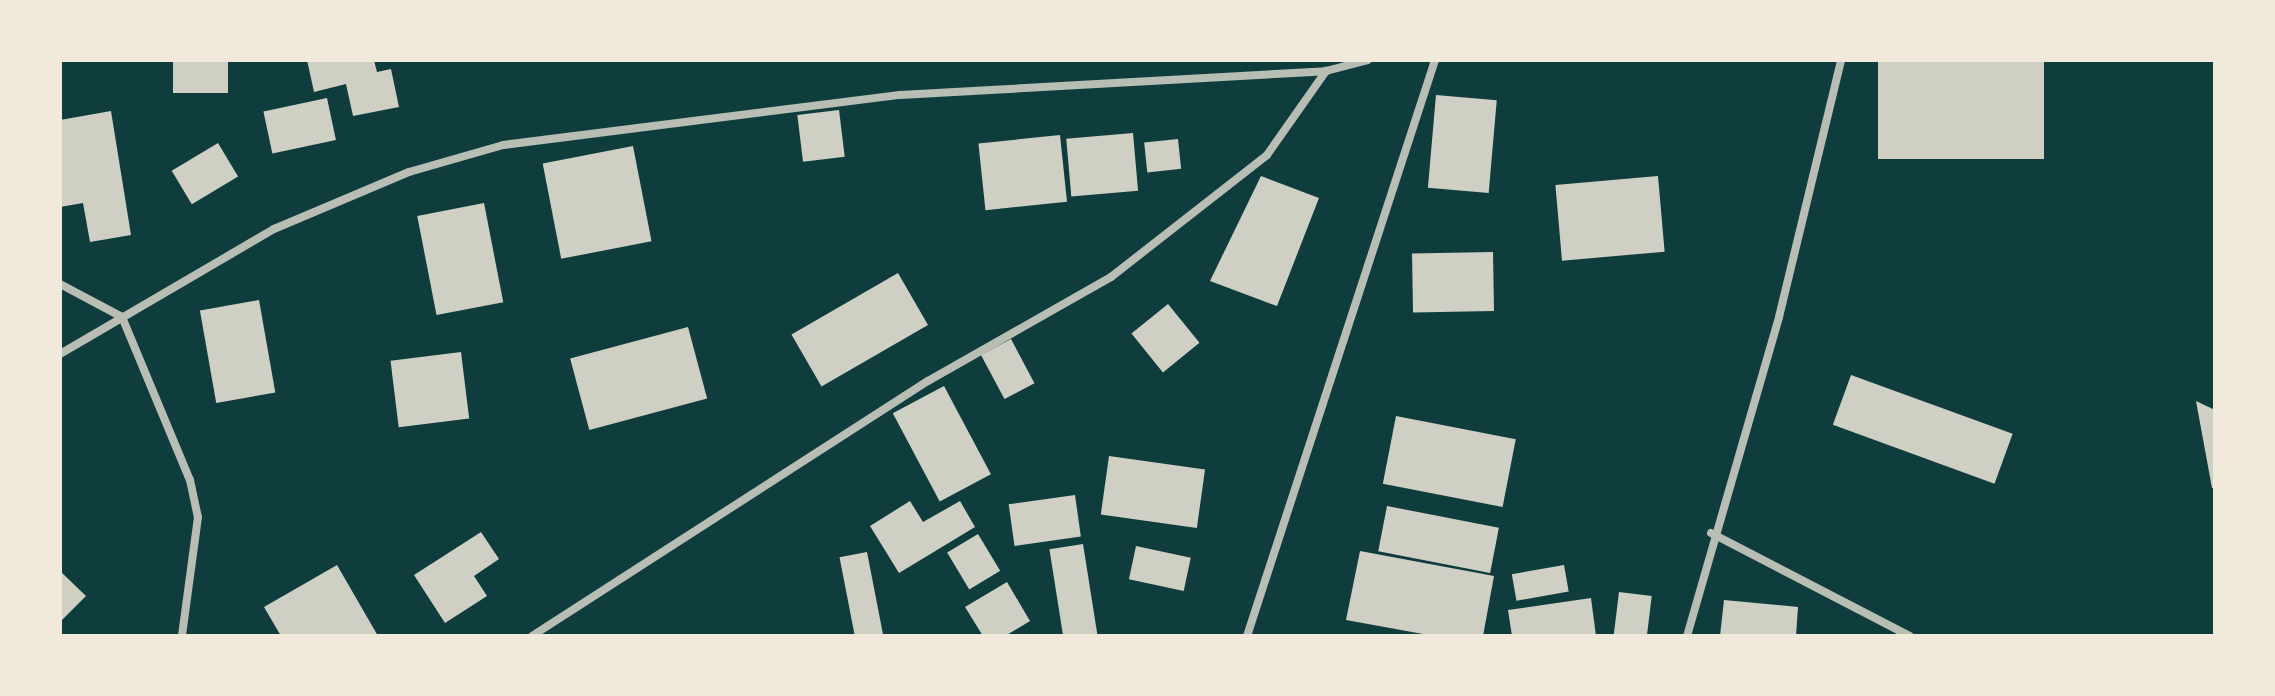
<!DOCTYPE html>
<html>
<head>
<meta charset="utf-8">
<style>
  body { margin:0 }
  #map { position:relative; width:2275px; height:696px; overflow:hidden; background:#0f3d3e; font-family:"Work Sans",sans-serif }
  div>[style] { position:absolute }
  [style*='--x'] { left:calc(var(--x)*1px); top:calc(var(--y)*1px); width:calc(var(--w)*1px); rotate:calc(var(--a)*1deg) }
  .building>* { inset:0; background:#cfcfc3; transform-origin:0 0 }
  .minor>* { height:8px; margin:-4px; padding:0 4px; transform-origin:4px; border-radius:4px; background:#b8beb3 }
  span { translate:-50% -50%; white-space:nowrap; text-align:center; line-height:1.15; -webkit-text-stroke:7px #f1e9da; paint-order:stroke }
  .frame { position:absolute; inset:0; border:62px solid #f1e9da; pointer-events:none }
</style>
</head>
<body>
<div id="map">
  <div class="building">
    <div style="left:173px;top:60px;width:55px;height:33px"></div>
    <div style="clip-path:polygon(307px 60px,374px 60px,377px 72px,391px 69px,399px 107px,353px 116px,346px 84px,314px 92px)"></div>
    <div style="left:1878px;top:60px;width:166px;height:99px"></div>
    <div style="left:1436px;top:95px;width:61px;height:93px;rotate:5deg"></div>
    <div style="left:327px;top:98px;width:43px;height:65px;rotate:78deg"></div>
    <div style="left:839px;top:110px;width:47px;height:42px;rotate:83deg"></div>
    <div style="clip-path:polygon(111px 111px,131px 235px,90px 242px,83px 203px,60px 207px,60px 120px)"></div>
    <div style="left:1133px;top:133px;width:58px;height:67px;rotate:85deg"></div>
    <div style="left:1060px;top:135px;width:67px;height:82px;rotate:84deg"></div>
    <div style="left:1178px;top:139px;width:30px;height:34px;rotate:84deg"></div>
    <div style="left:218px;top:143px;width:39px;height:54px;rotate:59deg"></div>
    <div style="left:633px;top:146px;width:97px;height:92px;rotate:79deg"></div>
    <div style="clip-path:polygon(1261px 176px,1319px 198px,1277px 306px,1210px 281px)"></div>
    <div style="left:1658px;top:176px;width:76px;height:103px;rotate:85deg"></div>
    <div style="left:484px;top:203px;width:101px;height:68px;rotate:79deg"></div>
    <div style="left:1493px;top:252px;width:59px;height:81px;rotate:89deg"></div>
    <div style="left:898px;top:273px;width:60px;height:123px;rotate:60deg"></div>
    <div style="left:259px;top:300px;width:94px;height:60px;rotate:80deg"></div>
    <div style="left:1168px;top:304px;width:50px;height:47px;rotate:51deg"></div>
    <div style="left:688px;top:327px;width:74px;height:122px;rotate:75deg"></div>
    <div style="left:1011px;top:339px;width:50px;height:34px;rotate:62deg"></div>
    <div style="left:461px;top:352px;width:67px;height:71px;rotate:83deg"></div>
    <div style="left:1851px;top:375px;width:172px;height:53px;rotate:20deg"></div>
    <div style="left:944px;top:386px;width:100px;height:58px;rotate:62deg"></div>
    <div style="clip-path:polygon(2196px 401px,2215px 410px,2215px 489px,2212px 488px)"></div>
    <div style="left:1396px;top:416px;width:122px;height:69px;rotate:11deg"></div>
    <div style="left:1109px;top:456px;width:97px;height:59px;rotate:8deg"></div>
    <div style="left:1075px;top:495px;width:42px;height:67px;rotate:82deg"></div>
    <div style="clip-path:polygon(910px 501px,923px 522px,960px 501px,975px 527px,899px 573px,870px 526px)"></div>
    <div style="left:1387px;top:506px;width:114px;height:46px;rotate:11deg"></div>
    <div style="clip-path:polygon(481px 532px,499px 559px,474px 576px,487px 596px,445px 623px,414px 575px)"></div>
    <div style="left:978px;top:534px;width:43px;height:36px;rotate:59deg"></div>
    <div style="left:1083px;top:544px;width:93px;height:34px;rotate:81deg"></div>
    <div style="left:1136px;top:546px;width:56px;height:34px;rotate:12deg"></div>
    <div style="clip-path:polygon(1360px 551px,1494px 576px,1483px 636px,1434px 636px,1346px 620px)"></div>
    <div style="left:867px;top:552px;width:86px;height:28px;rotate:79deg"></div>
    <div style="clip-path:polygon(337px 565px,378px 636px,281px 636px,264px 607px)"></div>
    <div style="left:1564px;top:565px;width:27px;height:53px;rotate:80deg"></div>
    <div style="clip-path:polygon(60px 571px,86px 596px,60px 622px)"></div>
    <div style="clip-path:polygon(1007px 582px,1030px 621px,1005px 636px,983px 636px,965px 607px)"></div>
    <div style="left:1619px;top:592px;width:33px;height:44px;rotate:7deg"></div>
    <div style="clip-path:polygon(1591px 598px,1596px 636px,1512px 636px,1508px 610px)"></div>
    <div style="clip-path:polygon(1724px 600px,1798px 607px,1796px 636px,1720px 636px)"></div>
  </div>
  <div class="minor">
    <div style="--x:60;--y:284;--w:70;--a:28"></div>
    <div style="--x:122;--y:317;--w:177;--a:67.4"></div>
    <div style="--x:190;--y:480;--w:38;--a:78"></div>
    <div style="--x:198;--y:517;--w:120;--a:97.7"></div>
    <div style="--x:60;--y:354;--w:248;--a:-30.3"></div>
    <div style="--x:274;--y:229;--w:147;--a:-22.9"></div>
    <div style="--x:409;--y:172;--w:98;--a:-16"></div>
    <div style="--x:503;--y:145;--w:400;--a:-7.2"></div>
    <div style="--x:900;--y:95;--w:427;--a:-3.2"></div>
    <div style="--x:1326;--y:71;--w:43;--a:-14.7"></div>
    <div style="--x:1711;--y:533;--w:224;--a:27.4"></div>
    <div style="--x:532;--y:636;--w:471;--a:-32.8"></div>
    <div style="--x:928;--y:381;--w:210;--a:-29.6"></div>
    <div style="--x:1111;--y:277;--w:198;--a:-38"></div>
    <div style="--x:1267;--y:155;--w:103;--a:-54.9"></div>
    <div style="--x:1247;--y:636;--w:606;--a:-71.92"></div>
    <div style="--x:1687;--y:636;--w:332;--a:-73.9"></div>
    <div style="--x:1779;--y:317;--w:264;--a:-76.4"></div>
  </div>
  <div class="frame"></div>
</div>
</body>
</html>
